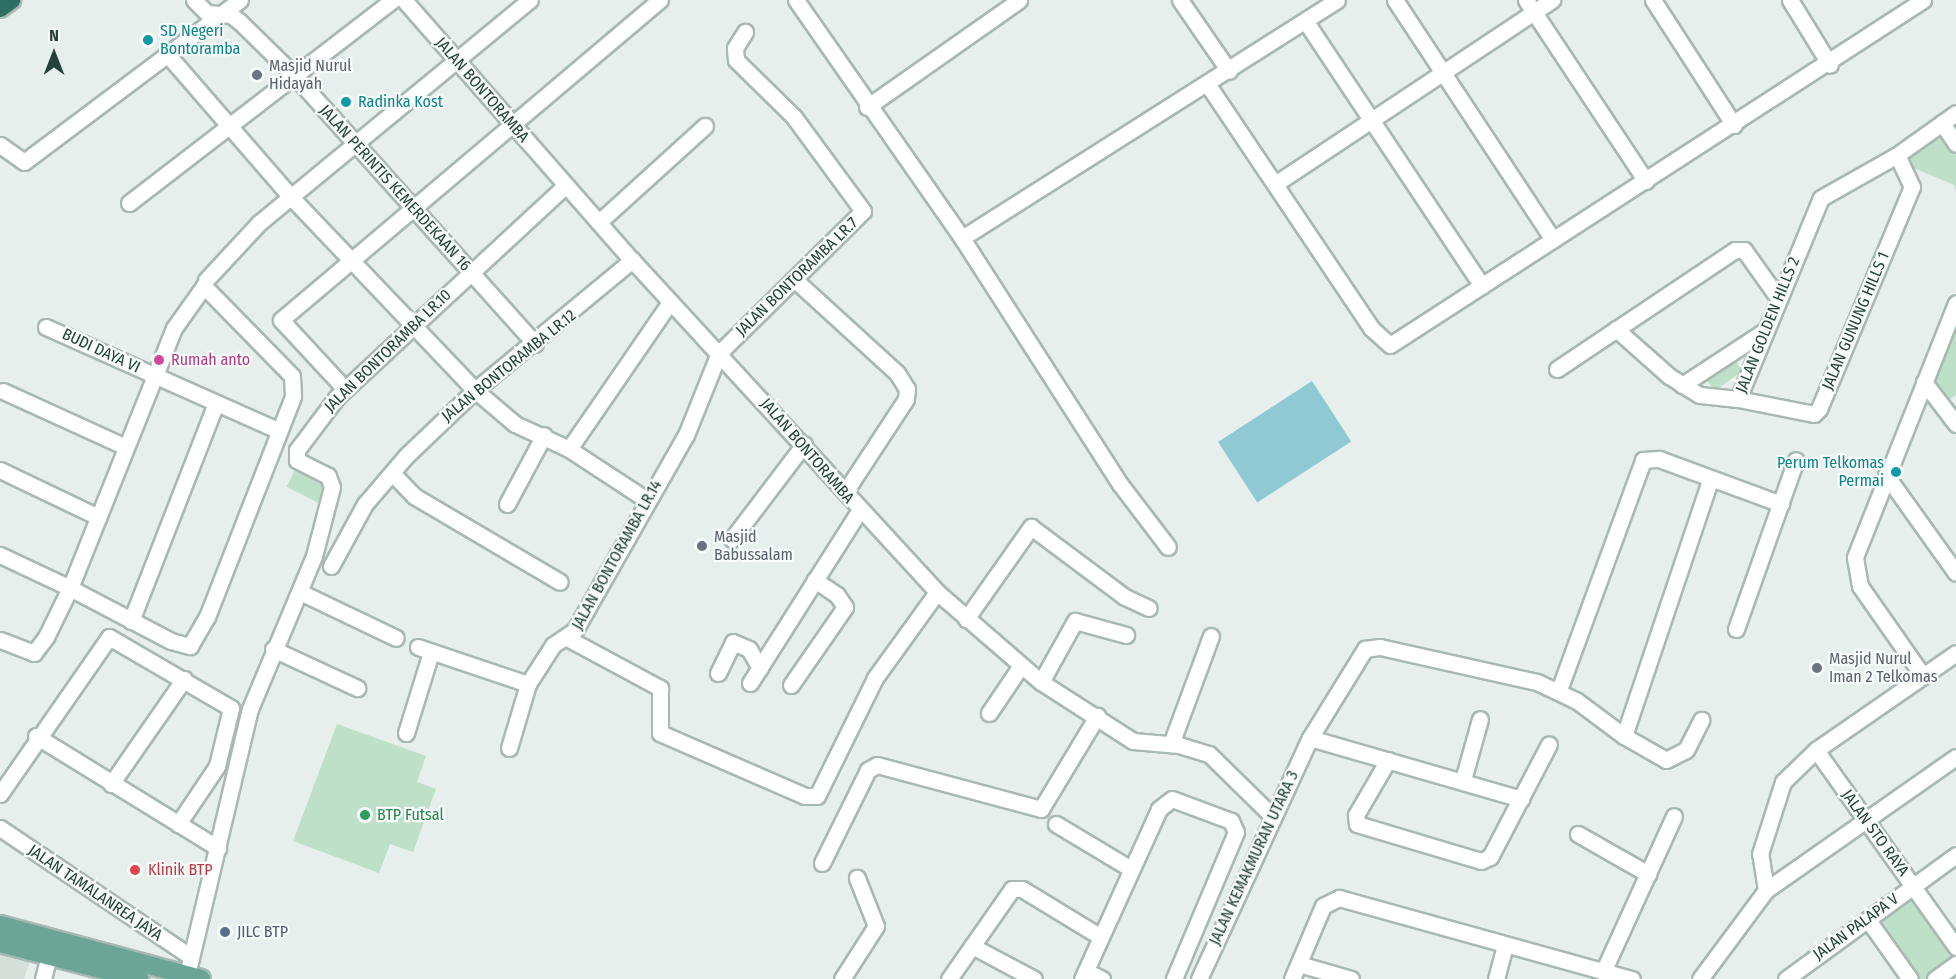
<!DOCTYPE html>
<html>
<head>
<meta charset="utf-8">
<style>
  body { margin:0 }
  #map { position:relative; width:1956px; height:979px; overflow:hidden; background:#e6efeb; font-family:"Fira Sans Condensed",sans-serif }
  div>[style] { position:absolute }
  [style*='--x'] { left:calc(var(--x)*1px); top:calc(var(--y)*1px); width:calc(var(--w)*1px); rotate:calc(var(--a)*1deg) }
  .built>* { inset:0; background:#d4dfda }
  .green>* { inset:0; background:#bfe0c8; transform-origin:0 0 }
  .water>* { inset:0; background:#8ec9d4; transform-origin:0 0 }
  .roads { filter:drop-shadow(2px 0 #a8b8b2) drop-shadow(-2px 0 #a8b8b2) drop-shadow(0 2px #a8b8b2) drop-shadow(0 -2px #a8b8b2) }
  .street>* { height:15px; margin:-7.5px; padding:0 7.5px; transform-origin:7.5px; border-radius:7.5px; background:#fff }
  .primary>* { height:18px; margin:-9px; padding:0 9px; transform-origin:9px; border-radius:9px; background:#6aa596 }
  .highway>* { height:18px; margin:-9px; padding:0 9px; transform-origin:9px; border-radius:9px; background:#2f6f62 }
  .dots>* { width:16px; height:16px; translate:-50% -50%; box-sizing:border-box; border:3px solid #f7fbf9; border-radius:50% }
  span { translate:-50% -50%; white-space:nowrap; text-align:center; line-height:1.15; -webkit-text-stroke:4.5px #f7fbf9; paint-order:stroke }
  .culture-label { font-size:16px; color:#0d838f }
  .left { translate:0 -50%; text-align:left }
  .right { translate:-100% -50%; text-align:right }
  .worship-label { font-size:16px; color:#5b616d }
  .street-label { font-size:16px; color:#24423a }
  .hotel-label { font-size:16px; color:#b23c85 }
  .leisure-label { font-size:16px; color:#27864d }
  .health-label { font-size:16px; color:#be3a42 }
  .service-label { font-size:16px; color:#4e5e75 }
  .north { position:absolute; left:24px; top:24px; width:60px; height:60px; -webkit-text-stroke:4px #f7fbf9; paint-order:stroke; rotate:0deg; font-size:16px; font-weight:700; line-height:24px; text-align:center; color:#24423a }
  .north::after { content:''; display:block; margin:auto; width:21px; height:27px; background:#24423a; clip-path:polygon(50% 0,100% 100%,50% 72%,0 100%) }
</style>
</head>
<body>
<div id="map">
  <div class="built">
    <div style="clip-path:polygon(0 954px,30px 961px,24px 979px,0 979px)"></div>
  </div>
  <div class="green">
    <div style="clip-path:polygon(1940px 132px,1956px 155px,1956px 191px,1954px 185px,1914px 168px,1906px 157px)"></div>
    <div style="clip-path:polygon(1956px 316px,1956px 395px,1946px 402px,1930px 381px)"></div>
    <div style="left:1735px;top:359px;width:14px;height:35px;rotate:54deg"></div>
    <div style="left:296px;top:468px;width:37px;height:21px;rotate:27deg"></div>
    <div style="clip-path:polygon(337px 724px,426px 756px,417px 782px,436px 789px,413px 852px,390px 844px,379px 873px,293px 841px)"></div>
    <div style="clip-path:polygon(1914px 895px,1956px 953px,1956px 958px,1927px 979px,1915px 979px,1875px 923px)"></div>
  </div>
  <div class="water">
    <div style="left:1312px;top:381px;width:72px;height:112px;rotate:57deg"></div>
  </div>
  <div class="roads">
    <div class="street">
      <div style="--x:194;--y:0;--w:18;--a:45"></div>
      <div style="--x:207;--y:13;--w:24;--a:5"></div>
      <div style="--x:231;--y:15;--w:11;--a:38"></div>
      <div style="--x:240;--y:22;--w:76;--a:44.5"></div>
      <div style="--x:294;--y:75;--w:361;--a:48.1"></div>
      <div style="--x:404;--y:0;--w:346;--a:48.8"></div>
      <div style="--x:632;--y:260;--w:451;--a:47.4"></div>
      <div style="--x:937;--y:592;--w:138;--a:40.9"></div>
      <div style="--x:1041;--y:682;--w:109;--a:32.7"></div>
      <div style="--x:1133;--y:741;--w:46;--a:5"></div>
      <div style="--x:1179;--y:745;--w:31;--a:17"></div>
      <div style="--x:1209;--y:754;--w:88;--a:44.5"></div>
      <div style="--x:796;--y:0;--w:290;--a:55.1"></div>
      <div style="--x:962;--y:238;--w:292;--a:57.3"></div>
      <div style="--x:1120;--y:484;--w:79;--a:52.7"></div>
      <div style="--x:1180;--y:0;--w:86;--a:55.4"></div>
      <div style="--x:1395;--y:0;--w:287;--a:56.6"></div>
      <div style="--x:1526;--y:0;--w:217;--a:56.5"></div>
      <div style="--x:1653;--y:0;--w:149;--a:57.1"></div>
      <div style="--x:1790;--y:0;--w:76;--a:58.4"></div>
      <div style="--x:1306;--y:22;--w:317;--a:56.3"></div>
      <div style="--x:167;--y:54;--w:189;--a:49.1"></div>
      <div style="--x:291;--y:197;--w:267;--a:46.4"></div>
      <div style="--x:475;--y:390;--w:52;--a:40.4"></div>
      <div style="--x:515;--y:424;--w:60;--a:24.8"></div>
      <div style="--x:569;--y:449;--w:93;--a:33.2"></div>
      <div style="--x:1208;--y:85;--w:293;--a:56.1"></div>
      <div style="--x:1371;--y:328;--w:25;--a:42"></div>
      <div style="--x:1390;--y:345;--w:635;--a:-32.91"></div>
      <div style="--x:867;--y:107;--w:186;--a:-35.1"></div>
      <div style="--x:1942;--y:123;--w:25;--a:56"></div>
      <div style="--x:0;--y:145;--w:29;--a:35"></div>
      <div style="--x:24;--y:162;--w:270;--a:-36.9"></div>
      <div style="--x:1275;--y:184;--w:333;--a:-33.6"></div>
      <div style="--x:129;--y:203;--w:333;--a:-37.6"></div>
      <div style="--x:599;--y:222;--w:143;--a:-42.2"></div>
      <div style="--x:962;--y:238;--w:444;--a:-32.4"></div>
      <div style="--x:794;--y:279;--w:139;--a:42.4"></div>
      <div style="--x:897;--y:373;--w:19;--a:58"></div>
      <div style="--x:907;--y:389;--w:10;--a:96"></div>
      <div style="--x:906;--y:399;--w:111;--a:123.3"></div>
      <div style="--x:206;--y:280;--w:78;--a:-47.1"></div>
      <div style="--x:259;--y:223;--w:351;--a:-39.5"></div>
      <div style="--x:46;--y:327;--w:253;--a:24"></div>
      <div style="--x:1616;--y:329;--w:71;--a:41.6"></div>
      <div style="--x:1669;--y:376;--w:36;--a:32"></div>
      <div style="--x:1700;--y:395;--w:38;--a:6"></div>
      <div style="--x:1738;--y:399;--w:217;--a:-67.6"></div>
      <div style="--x:1821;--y:198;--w:87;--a:-29.5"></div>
      <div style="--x:1897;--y:155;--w:72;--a:-35.4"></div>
      <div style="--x:1557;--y:369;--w:214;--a:-33.8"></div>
      <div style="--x:1735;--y:250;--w:9;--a:0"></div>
      <div style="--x:1744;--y:250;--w:60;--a:54.5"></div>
      <div style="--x:1924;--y:382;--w:53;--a:52.7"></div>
      <div style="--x:1682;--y:385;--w:100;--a:-33.2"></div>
      <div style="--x:345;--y:389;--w:94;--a:-132.8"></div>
      <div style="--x:281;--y:320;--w:496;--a:-40.2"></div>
      <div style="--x:3;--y:391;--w:135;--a:24.5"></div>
      <div style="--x:1738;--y:399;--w:77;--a:11.2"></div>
      <div style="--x:1814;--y:414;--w:7;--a:-45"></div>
      <div style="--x:1819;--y:409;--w:241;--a:-67.3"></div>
      <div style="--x:1912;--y:187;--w:35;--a:-115"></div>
      <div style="--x:569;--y:449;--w:178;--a:-55.5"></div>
      <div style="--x:0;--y:470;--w:109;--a:25.6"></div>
      <div style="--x:392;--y:473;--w:32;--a:46"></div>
      <div style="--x:414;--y:496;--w:169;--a:30.5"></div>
      <div style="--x:1886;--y:475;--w:120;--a:54.5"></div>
      <div style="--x:507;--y:504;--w:78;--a:-61.8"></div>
      <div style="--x:732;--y:539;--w:119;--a:-52.8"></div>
      <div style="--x:0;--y:555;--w:77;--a:25.2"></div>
      <div style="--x:70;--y:588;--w:114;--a:27.7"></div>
      <div style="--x:171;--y:641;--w:20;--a:15"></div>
      <div style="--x:190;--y:646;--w:34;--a:-60"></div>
      <div style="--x:207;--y:617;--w:237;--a:-68.7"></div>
      <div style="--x:293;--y:396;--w:20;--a:-93"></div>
      <div style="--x:292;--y:376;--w:126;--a:-134.4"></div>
      <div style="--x:204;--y:286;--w:52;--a:125.5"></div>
      <div style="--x:174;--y:328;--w:280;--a:111.8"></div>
      <div style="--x:70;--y:588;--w:55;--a:116.1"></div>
      <div style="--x:46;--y:637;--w:20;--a:127"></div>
      <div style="--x:34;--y:653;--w:36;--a:-159"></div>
      <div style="--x:331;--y:566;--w:71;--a:-61.3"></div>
      <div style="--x:365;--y:504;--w:63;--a:-49.5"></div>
      <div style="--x:406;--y:456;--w:95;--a:-43.7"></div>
      <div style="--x:475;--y:390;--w:204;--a:-39.6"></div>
      <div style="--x:300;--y:592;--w:106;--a:25.6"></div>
      <div style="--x:966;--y:619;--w:113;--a:-54.8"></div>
      <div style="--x:1031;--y:527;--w:117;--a:36.7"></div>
      <div style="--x:1125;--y:597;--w:26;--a:25"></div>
      <div style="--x:131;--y:621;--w:234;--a:-68.7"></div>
      <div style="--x:1736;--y:629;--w:179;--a:-70.5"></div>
      <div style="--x:567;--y:638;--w:106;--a:28.3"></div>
      <div style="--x:660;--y:688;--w:45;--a:90"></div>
      <div style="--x:660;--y:733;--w:158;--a:23.5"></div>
      <div style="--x:805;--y:796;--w:12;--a:0"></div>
      <div style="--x:817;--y:796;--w:131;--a:-63.8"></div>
      <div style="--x:875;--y:678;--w:106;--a:-54.2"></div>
      <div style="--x:418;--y:647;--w:116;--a:18.6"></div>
      <div style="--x:273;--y:649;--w:93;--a:24.9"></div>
      <div style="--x:718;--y:673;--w:34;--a:-64"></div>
      <div style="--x:733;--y:642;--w:17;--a:24"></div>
      <div style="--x:749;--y:649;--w:22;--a:60"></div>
      <div style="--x:1923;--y:676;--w:110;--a:-125"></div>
      <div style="--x:1860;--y:586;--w:29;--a:-100"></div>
      <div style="--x:1855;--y:557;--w:273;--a:-68.3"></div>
      <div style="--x:1041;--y:682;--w:70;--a:-60.9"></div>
      <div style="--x:1075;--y:621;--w:53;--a:15.4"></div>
      <div style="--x:750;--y:683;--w:204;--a:-57.6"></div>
      <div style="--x:791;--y:685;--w:95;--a:-55.3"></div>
      <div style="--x:845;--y:607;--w:14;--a:-124"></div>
      <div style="--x:837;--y:595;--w:27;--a:-146"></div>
      <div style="--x:1559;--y:690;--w:245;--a:-69.9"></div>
      <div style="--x:1643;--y:460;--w:16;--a:-4"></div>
      <div style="--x:1659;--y:459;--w:130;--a:20.2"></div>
      <div style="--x:989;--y:713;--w:55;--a:-56"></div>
      <div style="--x:406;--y:733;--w:85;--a:-72.8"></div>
      <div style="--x:36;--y:736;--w:214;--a:31.6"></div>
      <div style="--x:1624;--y:736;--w:48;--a:29.7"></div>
      <div style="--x:1666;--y:760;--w:22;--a:-27"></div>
      <div style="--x:1686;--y:750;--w:34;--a:-63"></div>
      <div style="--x:1310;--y:738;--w:220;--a:16.1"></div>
      <div style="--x:1171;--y:744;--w:115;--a:-69.7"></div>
      <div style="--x:509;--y:748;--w:67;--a:-73.5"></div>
      <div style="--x:528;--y:684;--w:46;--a:-57.3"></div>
      <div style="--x:553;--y:645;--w:27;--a:-34"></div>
      <div style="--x:575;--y:630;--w:224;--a:-60.4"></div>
      <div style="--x:686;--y:435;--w:88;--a:-68.1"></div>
      <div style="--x:719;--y:353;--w:202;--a:-44.6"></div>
      <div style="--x:863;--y:211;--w:117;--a:-126.3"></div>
      <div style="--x:794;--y:117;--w:81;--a:-135.5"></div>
      <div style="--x:736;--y:60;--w:12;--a:-95"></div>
      <div style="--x:735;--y:48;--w:19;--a:-58"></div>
      <div style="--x:1816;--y:750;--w:170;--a:-34.7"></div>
      <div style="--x:1388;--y:760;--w:64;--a:120.2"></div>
      <div style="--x:1356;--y:815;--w:9;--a:84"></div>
      <div style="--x:1357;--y:824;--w:129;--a:16.6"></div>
      <div style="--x:1481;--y:861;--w:10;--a:-24"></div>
      <div style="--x:1490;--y:857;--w:127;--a:-62.4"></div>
      <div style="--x:1463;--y:780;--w:63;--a:-74.4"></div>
      <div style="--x:111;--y:784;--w:128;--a:-55.2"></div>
      <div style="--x:0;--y:794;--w:191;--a:-55.2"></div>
      <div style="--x:109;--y:637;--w:141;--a:30.2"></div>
      <div style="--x:231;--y:708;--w:60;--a:103.6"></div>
      <div style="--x:217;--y:766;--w:70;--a:123.9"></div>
      <div style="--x:1056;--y:824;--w:87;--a:31"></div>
      <div style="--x:0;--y:828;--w:230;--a:34"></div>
      <div style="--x:1578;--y:834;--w:81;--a:29.7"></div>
      <div style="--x:822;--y:863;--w:104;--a:-63.7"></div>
      <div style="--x:868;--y:770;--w:10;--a:-29"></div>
      <div style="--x:877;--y:765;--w:170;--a:15"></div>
      <div style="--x:1041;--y:809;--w:109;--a:-58.9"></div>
      <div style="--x:1766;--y:890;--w:36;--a:-99"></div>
      <div style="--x:1760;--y:854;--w:76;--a:-72.3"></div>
      <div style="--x:1783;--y:782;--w:46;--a:-44.1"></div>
      <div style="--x:1816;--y:750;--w:242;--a:54.6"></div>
      <div style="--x:1868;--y:920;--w:72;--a:54.6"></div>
      <div style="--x:972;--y:946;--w:70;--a:28"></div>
      <div style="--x:1299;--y:964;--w:54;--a:16.1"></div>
      <div style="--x:1086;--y:971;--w:18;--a:27"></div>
      <div style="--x:1603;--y:972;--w:171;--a:-65.5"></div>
      <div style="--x:187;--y:975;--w:273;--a:-76.7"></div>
      <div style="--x:250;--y:709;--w:166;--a:-67.3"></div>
      <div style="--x:314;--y:556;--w:71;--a:-75.4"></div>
      <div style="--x:332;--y:487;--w:12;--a:-110"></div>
      <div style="--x:328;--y:476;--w:35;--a:-153"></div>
      <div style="--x:297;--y:460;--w:10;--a:-90"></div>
      <div style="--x:297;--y:450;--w:66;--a:-53"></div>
      <div style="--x:337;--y:397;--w:312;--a:-42.8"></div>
      <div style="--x:43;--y:979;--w:33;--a:-76"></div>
      <div style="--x:842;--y:979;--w:63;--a:-57.3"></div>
      <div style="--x:876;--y:926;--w:52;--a:-111.6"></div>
      <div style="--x:949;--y:979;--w:110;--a:-55"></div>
      <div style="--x:1012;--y:889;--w:10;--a:0"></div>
      <div style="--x:1022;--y:889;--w:92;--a:31.3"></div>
      <div style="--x:1082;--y:979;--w:187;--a:-65.6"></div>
      <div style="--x:1159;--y:809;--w:16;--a:-38"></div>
      <div style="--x:1172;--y:799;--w:63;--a:20.4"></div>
      <div style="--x:1231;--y:821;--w:12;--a:66"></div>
      <div style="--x:1236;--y:832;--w:160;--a:112.9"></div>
      <div style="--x:1199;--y:979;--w:265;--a:-65.3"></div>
      <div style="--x:1310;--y:738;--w:105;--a:-58.3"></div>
      <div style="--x:1365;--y:649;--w:15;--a:-8"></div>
      <div style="--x:1380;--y:647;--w:161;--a:12.6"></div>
      <div style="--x:1537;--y:682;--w:44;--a:25.4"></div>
      <div style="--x:1577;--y:701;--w:59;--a:36.7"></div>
      <div style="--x:1624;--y:736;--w:269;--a:-71.4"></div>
      <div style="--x:1292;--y:979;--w:79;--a:-67"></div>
      <div style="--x:1323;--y:906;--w:18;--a:-27"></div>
      <div style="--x:1339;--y:898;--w:304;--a:15.5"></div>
      <div style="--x:1496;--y:979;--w:34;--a:-75"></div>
      <div style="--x:1700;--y:979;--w:111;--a:-53.4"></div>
      <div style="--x:1766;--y:890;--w:232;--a:-35"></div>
      <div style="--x:1786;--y:979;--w:210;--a:-36.1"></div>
      <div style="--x:1935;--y:979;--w:26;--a:-36"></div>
    </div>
    <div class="primary">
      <div style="--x:0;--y:925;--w:208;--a:15"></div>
      <div style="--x:0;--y:943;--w:144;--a:14.5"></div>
    </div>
    <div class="highway">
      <div style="--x:0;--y:8;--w:14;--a:-36"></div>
    </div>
  </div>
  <div class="dots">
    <div style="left:148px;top:40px;background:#0f9aa8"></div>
    <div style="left:257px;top:75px;background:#6b7280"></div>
    <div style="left:346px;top:102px;background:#0f9aa8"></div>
    <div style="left:159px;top:360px;background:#d1479c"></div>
    <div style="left:1896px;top:472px;background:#0f9aa8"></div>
    <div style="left:702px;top:546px;background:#6b7280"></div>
    <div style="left:1817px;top:668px;background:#6b7280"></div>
    <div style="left:365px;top:815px;background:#2e9e5b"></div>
    <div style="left:135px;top:870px;background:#e0444e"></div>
    <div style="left:225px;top:932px;background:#5c6f8a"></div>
  </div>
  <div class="culture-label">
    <span class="left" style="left:160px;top:40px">SD Negeri<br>Bontoramba</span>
    <span class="left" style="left:358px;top:102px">Radinka Kost</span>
    <span class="right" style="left:1884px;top:472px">Perum Telkomas<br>Permai</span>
  </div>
  <div class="worship-label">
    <span class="left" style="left:269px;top:75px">Masjid Nurul<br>Hidayah</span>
    <span class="left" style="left:714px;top:546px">Masjid<br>Babussalam</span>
    <span class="left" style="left:1829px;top:668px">Masjid Nurul<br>Iman 2 Telkomas</span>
  </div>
  <div class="street-label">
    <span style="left:482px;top:90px;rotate:49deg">JALAN BONTORAMBA</span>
    <span style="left:395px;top:188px;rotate:48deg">JALAN PERINTIS KEMERDEKAAN 16</span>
    <span style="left:797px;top:277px;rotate:-44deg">JALAN BONTORAMBA LR.7</span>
    <span style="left:1856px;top:321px;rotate:-67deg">JALAN GUNUNG HILLS 1</span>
    <span style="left:1768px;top:325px;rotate:-68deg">JALAN GOLDEN HILLS 2</span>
    <span style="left:101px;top:351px;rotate:25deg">BUDI DAYA VI</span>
    <span style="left:388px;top:351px;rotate:-44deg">JALAN BONTORAMBA LR.10</span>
    <span style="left:509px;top:366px;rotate:-39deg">JALAN BONTORAMBA LR.12</span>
    <span style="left:807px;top:451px;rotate:49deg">JALAN BONTORAMBA</span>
    <span style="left:617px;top:555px;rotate:-61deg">JALAN BONTORAMBA LR.14</span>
    <span style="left:1875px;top:833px;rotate:54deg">JALAN STO RAYA</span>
    <span style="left:1254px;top:858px;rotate:-65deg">JALAN KEMAKMURAN UTARA 3</span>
    <span style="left:95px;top:893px;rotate:34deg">JALAN TAMALANREA JAYA</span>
    <span style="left:1856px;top:927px;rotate:-36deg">JALAN PALAPA V</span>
  </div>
  <div class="hotel-label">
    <span class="left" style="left:171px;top:360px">Rumah anto</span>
  </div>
  <div class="leisure-label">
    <span class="left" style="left:377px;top:815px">BTP Futsal</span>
  </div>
  <div class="health-label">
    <span class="left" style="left:148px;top:870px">Klinik BTP</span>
  </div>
  <div class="service-label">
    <span class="left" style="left:237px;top:932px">JILC BTP</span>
  </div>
  <div class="north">N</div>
</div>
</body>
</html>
